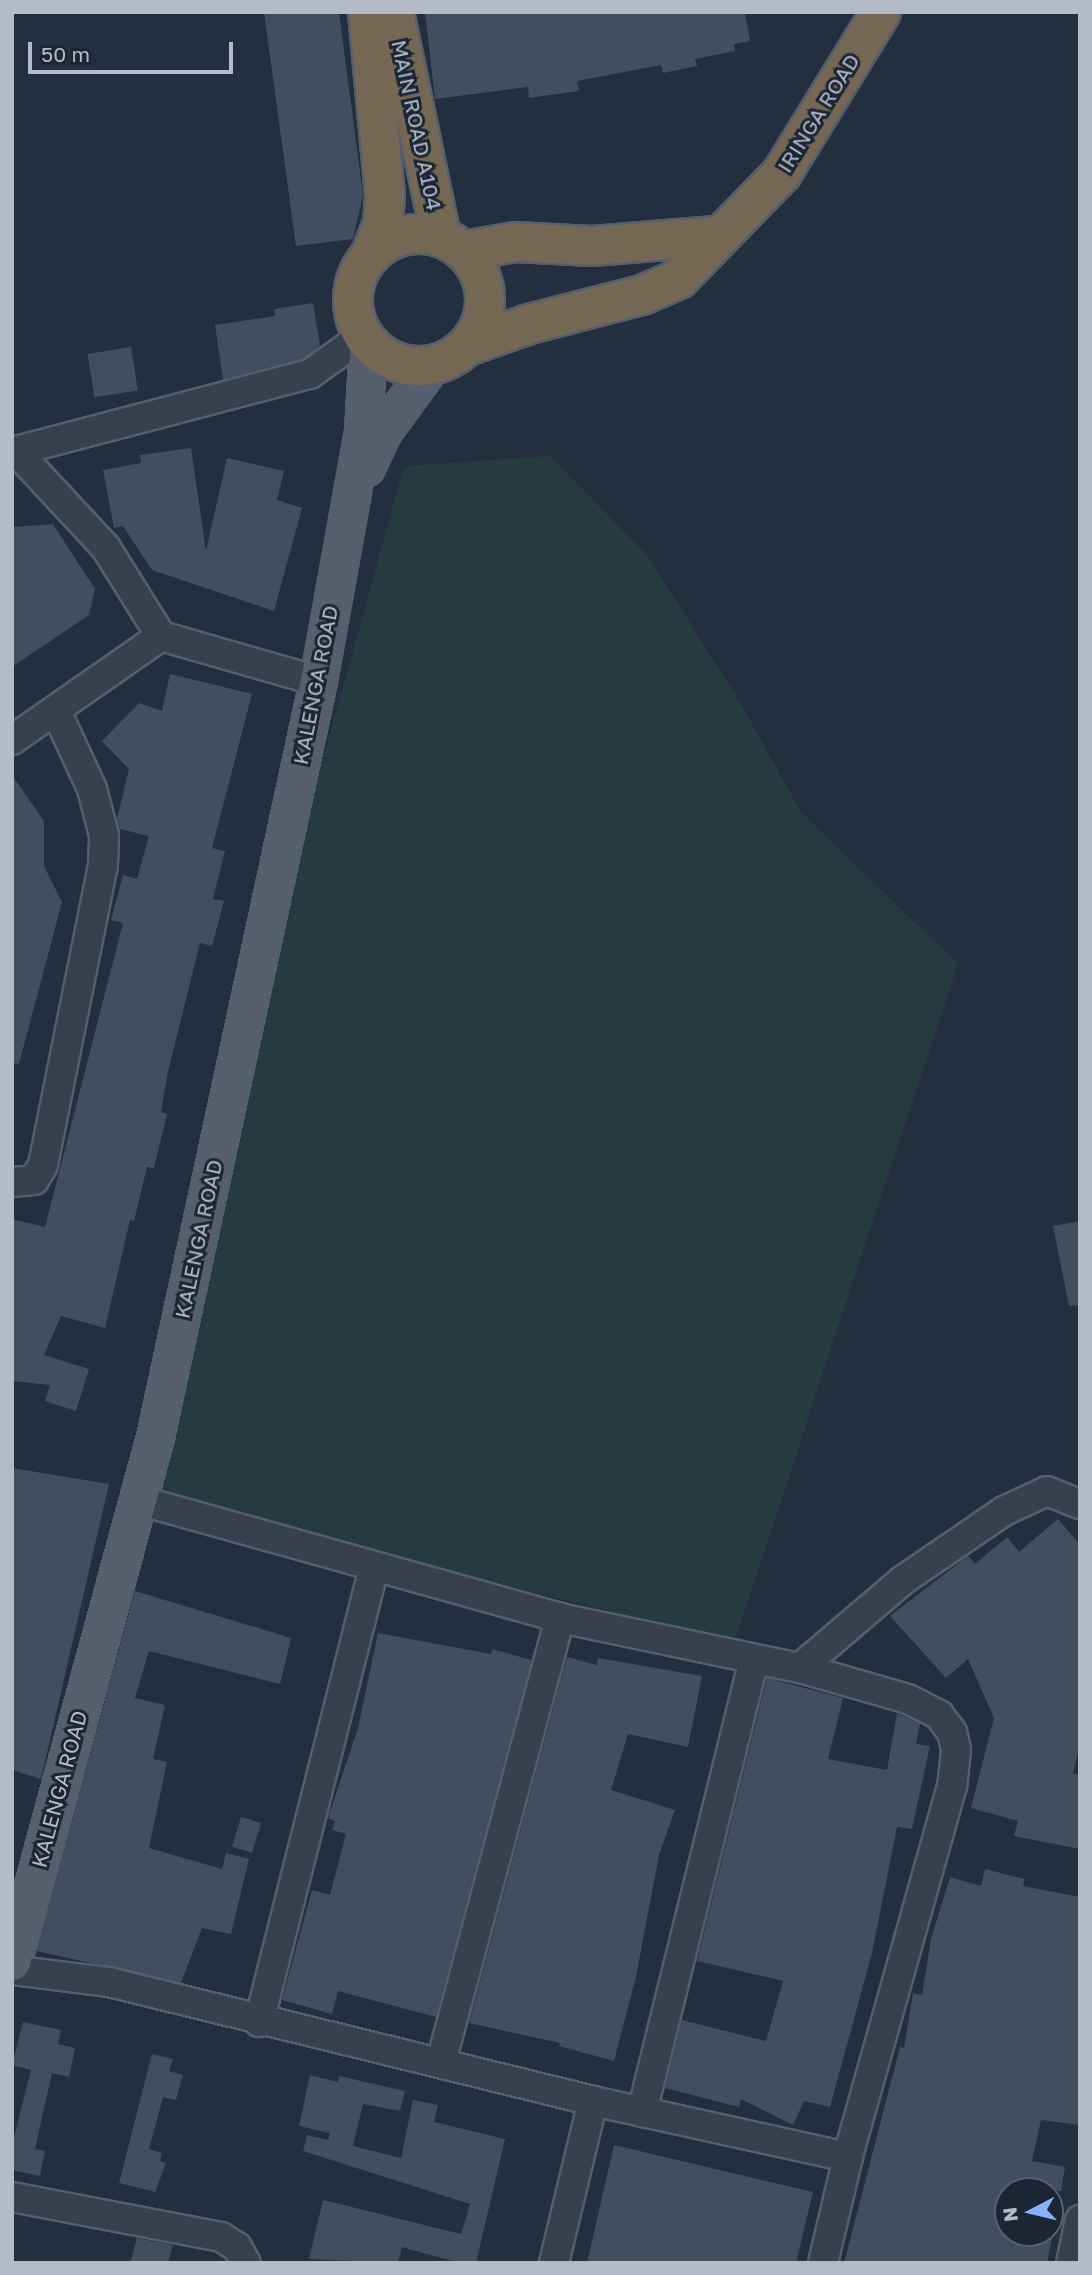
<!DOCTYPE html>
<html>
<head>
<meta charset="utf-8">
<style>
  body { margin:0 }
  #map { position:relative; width:1092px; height:2275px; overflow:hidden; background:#232e3e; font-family:"Golos Text",sans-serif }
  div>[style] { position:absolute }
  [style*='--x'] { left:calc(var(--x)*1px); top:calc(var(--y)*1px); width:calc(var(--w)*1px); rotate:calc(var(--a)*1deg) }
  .green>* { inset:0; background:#253b3f }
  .building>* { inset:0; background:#424e60; transform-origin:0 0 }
  .roads { filter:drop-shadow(2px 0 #555e6c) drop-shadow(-2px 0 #555e6c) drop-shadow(0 2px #555e6c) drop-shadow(0 -2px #555e6c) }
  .minor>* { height:28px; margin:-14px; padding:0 14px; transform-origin:14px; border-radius:14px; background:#37404e }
  .major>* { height:35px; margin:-17.5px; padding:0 17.5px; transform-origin:17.5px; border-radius:17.5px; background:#555f6e }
  .highway>* { height:38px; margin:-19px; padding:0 19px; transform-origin:19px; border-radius:19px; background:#746854 }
  .highway>.ring { margin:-19px; padding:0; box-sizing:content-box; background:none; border:38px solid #746854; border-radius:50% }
  span { translate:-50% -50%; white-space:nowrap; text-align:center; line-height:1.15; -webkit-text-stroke:6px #1c2533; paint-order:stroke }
  .street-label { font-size:21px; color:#b3bbc9 }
  .frame { position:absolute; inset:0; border:14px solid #b3bbc9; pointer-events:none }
  .north { position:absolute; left:994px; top:2177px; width:70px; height:70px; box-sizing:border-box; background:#1c2533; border:2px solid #58616f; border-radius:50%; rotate:263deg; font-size:19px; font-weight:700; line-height:28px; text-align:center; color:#b3bbc9 }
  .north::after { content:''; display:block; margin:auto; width:24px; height:32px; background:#87b2fa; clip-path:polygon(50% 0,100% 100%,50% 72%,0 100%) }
  .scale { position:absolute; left:28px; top:42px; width:205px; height:32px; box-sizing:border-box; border:4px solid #b3bbc9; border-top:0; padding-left:9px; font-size:21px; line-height:24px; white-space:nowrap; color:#b3bbc9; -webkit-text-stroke:5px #1c2533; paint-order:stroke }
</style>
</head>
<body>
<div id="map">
  <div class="green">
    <div style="clip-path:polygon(550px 456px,648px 556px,740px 702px,801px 812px,958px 964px,734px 1643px,122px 1488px,404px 466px)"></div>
  </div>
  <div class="building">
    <div style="clip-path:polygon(264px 12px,339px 12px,363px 195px,353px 239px,296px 246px)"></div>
    <div style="clip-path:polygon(425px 12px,745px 12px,750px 41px,734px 44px,735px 51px,695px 59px,697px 66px,663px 73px,661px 65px,577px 81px,579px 91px,529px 98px,528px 87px,435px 99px)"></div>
    <div style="clip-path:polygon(313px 303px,320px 346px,303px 359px,223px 380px,215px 325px,275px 316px,274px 309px)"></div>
    <div style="left:131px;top:347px;width:44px;height:44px;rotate:81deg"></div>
    <div style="clip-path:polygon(191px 448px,206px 551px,227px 458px,284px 471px,277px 500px,302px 508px,274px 611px,152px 570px,123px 526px,114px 528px,103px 470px,141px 463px,140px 455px)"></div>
    <div style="clip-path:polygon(53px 524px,95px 589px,89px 615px,12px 667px,12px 527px)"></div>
    <div style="clip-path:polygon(170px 674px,252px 694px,212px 848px,225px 851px,213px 899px,224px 901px,212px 946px,200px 943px,167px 1076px,161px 1112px,167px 1114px,154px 1168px,147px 1167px,134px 1221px,130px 1220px,105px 1328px,61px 1316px,44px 1355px,89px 1369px,76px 1411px,45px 1401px,50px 1385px,12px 1381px,12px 1219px,45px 1227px,123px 923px,111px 920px,123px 875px,137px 879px,149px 836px,120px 829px,117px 819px,129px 769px,102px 741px,139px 703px,162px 711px)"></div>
    <div style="clip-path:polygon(12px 775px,44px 821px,44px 866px,62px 902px,19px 1064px,12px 1063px)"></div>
    <div style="clip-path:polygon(1080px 1221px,1080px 1305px,1069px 1306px,1053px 1226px)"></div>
    <div style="clip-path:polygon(12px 1468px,109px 1484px,41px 1779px,12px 1770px)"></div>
    <div style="clip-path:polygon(1058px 1519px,1080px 1545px,1080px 1744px,1073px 1774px,1080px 1775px,1080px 1849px,1014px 1836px,1018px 1821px,971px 1808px,994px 1718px,968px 1659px,946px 1678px,890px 1616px,968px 1556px,975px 1564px,1007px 1537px,1019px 1552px)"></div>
    <div style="clip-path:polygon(135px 1591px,291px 1638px,280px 1684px,149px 1651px,135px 1698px,165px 1705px,153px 1759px,167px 1762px,149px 1848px,222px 1869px,226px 1853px,249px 1859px,231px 1934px,202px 1928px,181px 1983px,36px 1951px)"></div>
    <div style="clip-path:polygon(378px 1633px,491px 1654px,492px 1649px,532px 1660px,436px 2017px,338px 1991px,332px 2014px,282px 2000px,312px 1890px,330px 1895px,346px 1834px,332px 1830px,335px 1821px,328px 1818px,358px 1728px)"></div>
    <div style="clip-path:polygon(567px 1657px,597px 1665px,598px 1658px,702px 1676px,688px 1747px,628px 1734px,611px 1790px,675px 1810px,659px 1855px,636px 1977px,614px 2061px,559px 2046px,560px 2043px,469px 2023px)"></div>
    <div style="clip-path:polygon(767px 1678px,843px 1698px,828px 1759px,887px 1770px,897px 1713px,920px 1724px,916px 1744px,930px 1746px,912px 1829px,897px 1827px,872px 1953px,830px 2107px,804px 2101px,793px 2125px,741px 2099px,739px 2107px,665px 2088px,682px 2020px,766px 2041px,783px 1981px,697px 1961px)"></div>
    <div style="left:241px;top:1817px;width:21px;height:31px;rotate:17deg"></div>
    <div style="clip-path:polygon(985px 1869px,1025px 1879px,1023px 1886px,1080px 1897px,1080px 2125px,1041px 2120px,1032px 2161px,1065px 2167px,1061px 2191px,1008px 2191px,1008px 2233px,1053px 2233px,1047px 2263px,844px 2263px,900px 2047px,904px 2048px,913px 1993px,922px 1995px,931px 1939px,950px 1877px,981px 1886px)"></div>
    <div style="clip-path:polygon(23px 2022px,61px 2030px,58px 2044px,75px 2048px,69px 2077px,52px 2073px,35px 2149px,45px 2151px,40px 2176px,12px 2170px,12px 2145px,31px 2070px,12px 2065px)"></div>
    <div style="clip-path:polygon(152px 2054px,173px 2059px,169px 2071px,183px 2075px,176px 2100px,163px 2097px,149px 2149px,162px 2153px,160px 2161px,166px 2163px,155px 2192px,119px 2183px)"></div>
    <div style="clip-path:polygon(310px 2075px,338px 2082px,339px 2076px,405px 2091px,400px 2111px,363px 2104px,353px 2146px,401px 2158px,413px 2100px,438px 2105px,434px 2122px,505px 2139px,476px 2263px,459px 2263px,402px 2247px,398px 2263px,309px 2259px,323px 2200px,461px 2234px,470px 2204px,303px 2151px,307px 2135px,328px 2140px,330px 2133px,299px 2126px)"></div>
    <div style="clip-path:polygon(614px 2145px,813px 2192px,796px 2263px,587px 2263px)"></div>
    <div style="clip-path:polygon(137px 2238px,173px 2245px,168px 2263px,130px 2263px)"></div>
  </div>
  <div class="roads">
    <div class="minor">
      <div style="--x:16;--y:451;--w:132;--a:47.1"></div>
      <div style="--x:106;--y:548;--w:104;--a:58"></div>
      <div style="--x:161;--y:636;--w:163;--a:16"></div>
      <div style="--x:12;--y:452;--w:308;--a:-14.7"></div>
      <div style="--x:310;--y:374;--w:67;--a:-35.8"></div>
      <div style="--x:12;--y:740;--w:182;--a:-34.9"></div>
      <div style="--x:12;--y:1182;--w:22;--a:-5"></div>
      <div style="--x:34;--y:1180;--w:17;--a:-59"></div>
      <div style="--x:43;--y:1165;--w:305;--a:-78.7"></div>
      <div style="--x:103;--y:866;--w:31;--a:-88"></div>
      <div style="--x:104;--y:835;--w:48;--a:-104.6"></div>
      <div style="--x:92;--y:789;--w:86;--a:-114.8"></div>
      <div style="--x:138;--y:1500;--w:438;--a:15.6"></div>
      <div style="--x:560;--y:1618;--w:245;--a:11.8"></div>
      <div style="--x:800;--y:1668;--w:112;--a:16"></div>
      <div style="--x:908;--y:1699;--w:35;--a:27"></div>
      <div style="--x:939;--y:1715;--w:21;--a:53"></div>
      <div style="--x:952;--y:1732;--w:18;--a:77"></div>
      <div style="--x:956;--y:1750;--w:36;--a:96"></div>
      <div style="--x:952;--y:1786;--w:385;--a:105.7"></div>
      <div style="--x:848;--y:2157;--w:109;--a:103.3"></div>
      <div style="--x:800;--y:1668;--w:135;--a:-40.5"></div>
      <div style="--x:903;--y:1580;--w:122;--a:-34.3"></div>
      <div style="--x:1004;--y:1511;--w:47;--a:-24.9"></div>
      <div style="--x:1047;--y:1491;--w:35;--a:22"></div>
      <div style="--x:12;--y:1970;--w:98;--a:7.1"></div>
      <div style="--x:109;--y:1982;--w:498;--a:13.8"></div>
      <div style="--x:593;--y:2101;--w:261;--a:12.4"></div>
      <div style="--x:259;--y:2022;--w:469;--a:-75.8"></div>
      <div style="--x:441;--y:2062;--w:460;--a:-75"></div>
      <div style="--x:642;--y:2112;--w:465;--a:-76.1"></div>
      <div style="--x:12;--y:2197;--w:213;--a:10.8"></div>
      <div style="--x:221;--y:2237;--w:19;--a:32"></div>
      <div style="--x:237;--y:2247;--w:18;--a:61"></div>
      <div style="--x:554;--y:2263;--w:167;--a:-76.5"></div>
      <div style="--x:1071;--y:2263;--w:44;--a:-78.2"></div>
    </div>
    <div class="major">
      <div style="--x:366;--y:467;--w:40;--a:-65"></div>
      <div style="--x:383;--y:431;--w:83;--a:-53.8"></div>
      <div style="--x:12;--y:1962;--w:544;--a:-74.76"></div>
      <div style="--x:155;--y:1437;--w:773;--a:-77.83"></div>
      <div style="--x:318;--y:681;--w:254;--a:-79.8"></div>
      <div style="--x:363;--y:431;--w:90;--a:-86.8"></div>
    </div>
    <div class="highway">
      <div style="--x:368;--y:12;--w:184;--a:84.7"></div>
      <div style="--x:385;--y:195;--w:28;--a:94"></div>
      <div style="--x:383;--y:223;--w:33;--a:111"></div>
      <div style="--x:394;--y:12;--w:230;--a:78.2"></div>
      <div class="ring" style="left:353px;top:234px;width:94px;height:94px"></div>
      <div style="--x:463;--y:251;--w:53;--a:-9.8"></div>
      <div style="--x:515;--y:242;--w:77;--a:3"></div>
      <div style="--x:592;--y:246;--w:124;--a:-4.6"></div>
      <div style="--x:467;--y:346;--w:66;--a:-19.5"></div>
      <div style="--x:529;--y:324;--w:117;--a:-14.4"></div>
      <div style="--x:642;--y:295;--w:40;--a:-23.4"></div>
      <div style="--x:679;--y:279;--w:148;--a:-45.8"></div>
      <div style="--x:782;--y:173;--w:189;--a:-58.4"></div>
    </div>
  </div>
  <div class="street-label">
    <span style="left:818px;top:113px;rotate:-58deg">IRINGA ROAD</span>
    <span style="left:417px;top:125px;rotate:78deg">MAIN ROAD A104</span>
    <span style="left:315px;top:685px;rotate:-79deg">KALENGA ROAD</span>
    <span style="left:198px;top:1239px;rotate:-78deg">KALENGA ROAD</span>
    <span style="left:59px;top:1789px;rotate:-75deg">KALENGA ROAD</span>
  </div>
  <div class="frame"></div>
  <div class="north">N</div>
  <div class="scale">50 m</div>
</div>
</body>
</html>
